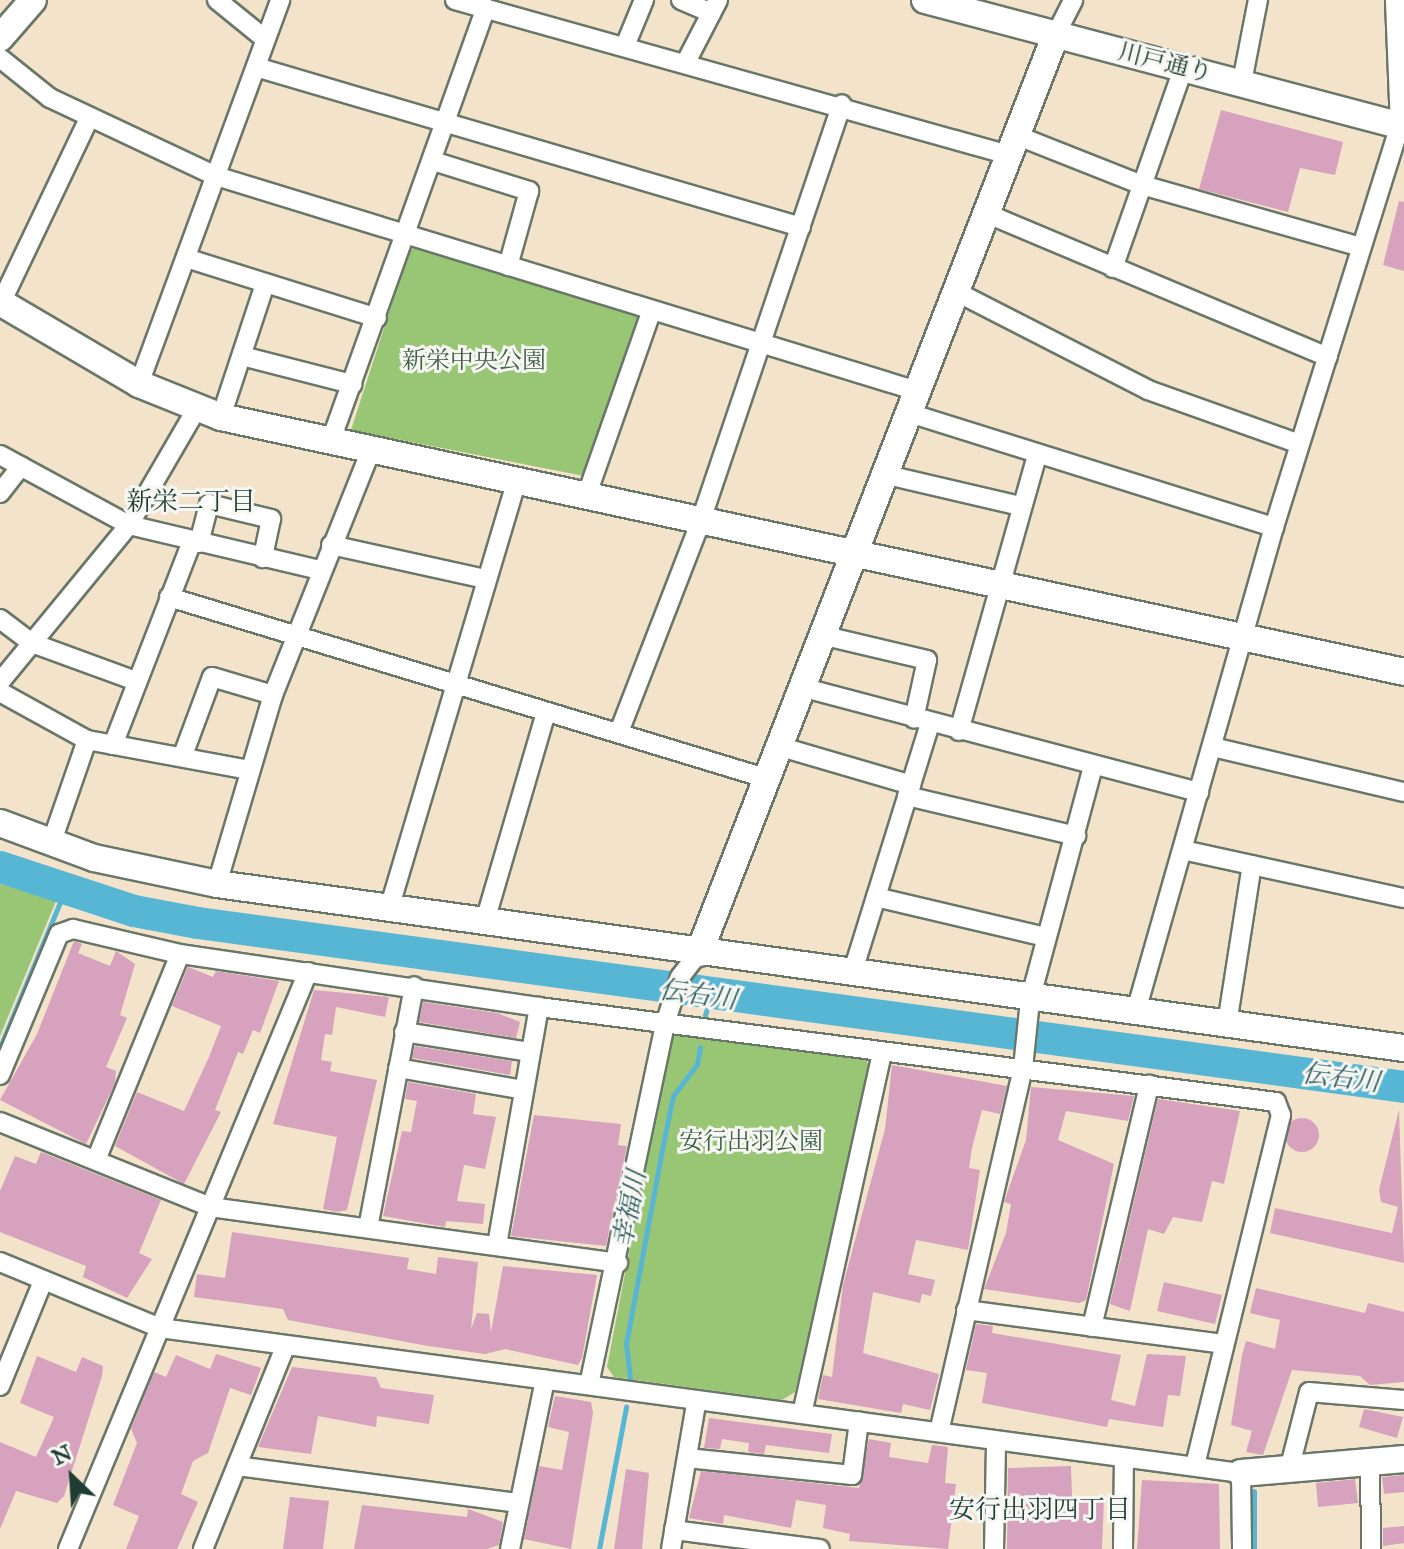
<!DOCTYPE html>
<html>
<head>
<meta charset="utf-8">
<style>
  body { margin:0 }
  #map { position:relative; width:1404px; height:1549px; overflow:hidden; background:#f2e3ca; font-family:"IM FELL Great Primer","Noto Serif JP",serif }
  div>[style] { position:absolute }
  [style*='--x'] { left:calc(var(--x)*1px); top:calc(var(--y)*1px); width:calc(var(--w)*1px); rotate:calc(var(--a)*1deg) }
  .green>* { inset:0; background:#99c674 }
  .stream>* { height:5px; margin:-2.5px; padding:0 2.5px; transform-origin:2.5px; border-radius:2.5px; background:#56b6d4 }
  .river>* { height:32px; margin:-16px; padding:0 16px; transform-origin:16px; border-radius:16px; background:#56b6d4 }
  .building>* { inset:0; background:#d6a2bd }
  .round { border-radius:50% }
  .roads { filter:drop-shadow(2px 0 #697768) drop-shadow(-2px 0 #697768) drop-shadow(0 2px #697768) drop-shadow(0 -2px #697768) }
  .street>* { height:18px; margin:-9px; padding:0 9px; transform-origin:9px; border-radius:9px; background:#fff }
  .secondary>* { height:26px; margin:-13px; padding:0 13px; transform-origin:13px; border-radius:13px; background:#fff }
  span { translate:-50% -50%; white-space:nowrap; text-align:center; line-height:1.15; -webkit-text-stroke:6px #f6f6f2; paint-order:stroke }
  .street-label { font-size:24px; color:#1f3d34 }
  .park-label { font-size:24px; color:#3e5f44 }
  .neighbourhood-label { font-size:26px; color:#1f3d34 }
  .water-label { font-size:26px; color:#2d5b5c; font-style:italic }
  .north { position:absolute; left:32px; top:1437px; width:80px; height:80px; -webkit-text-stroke:6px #f6f6f2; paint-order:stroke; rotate:335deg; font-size:22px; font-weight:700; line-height:32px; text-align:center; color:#1f3d34 }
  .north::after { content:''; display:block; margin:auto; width:28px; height:36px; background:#1f3d34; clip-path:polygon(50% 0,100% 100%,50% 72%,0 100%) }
</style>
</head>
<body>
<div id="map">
  <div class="green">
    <i style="clip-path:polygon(418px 246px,635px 314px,640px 322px,584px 476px,351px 430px,409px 251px)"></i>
    <i style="clip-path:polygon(0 884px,56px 901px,0 1036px)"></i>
    <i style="clip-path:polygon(683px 1030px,864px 1056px,870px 1068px,795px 1392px,782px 1400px,614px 1377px,607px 1367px,670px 1039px)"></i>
  </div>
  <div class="stream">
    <i style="--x:705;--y:1015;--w:21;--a:-73"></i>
    <i style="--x:0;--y:1047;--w:170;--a:-67.5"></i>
    <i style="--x:631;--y:1386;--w:42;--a:-96.8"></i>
    <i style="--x:626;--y:1344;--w:203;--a:-79.5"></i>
    <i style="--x:663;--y:1144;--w:49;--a:-78.2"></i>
    <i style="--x:673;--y:1096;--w:40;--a:-53"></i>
    <i style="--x:697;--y:1064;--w:17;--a:-80"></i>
    <i style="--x:1254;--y:1491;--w:58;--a:90"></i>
    <i style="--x:599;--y:1549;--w:145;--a:-79.2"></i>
  </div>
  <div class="river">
    <i style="--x:0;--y:867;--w:141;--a:18.2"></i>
    <i style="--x:134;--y:911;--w:65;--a:10.6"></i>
    <i style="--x:198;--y:923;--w:1217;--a:7.74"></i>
  </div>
  <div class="building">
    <i style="clip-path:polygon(1221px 110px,1343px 142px,1335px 175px,1300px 168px,1288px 212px,1199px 189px)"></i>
    <i style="clip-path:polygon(1399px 201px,1404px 202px,1404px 271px,1383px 265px)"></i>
    <i style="clip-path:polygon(74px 941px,82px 944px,78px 953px,110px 966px,116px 951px,135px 964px,120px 1015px,127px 1018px,106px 1067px,116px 1071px,115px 1083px,86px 1144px,0 1100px,37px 1034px)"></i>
    <i style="clip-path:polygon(188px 967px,213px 977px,216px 971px,279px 981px,260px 1033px,253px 1030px,243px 1054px,238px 1052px,215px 1110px,221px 1112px,184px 1184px,115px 1146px,137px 1092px,184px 1111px,209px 1057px,221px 1026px,172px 1006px)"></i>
    <i style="clip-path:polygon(314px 990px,389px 997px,385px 1017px,336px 1007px,332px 1035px,325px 1034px,321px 1060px,332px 1062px,330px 1071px,377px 1080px,347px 1210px,337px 1212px,323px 1209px,337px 1137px,273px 1124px)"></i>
    <i style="clip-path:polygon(423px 1002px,497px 1013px,520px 1022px,516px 1038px,419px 1022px)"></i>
    <i style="clip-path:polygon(415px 1046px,512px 1061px,510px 1075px,412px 1058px)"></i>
    <i style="clip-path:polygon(892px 1065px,1007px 1086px,1000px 1114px,982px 1110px,972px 1148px,969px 1168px,980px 1170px,968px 1250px,916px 1240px,908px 1274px,935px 1280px,931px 1296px,922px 1294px,920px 1303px,873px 1292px,863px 1353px,939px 1374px,930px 1410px,903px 1404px,901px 1413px,818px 1399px,823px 1375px,832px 1377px,843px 1285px,885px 1129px)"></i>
    <i style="clip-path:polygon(408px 1082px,476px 1094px,473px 1114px,496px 1117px,485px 1169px,464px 1165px,457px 1201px,485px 1204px,483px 1224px,446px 1221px,445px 1227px,383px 1216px,402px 1131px,411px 1132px,417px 1101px,405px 1099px)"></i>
    <i style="clip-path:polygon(1031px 1087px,1134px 1096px,1128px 1121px,1066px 1111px,1058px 1140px,1114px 1164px,1086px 1300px,1079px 1303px,984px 1289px,1006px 1233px,1011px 1204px,1004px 1202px,1026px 1140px)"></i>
    <i style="clip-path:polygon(1158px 1099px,1240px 1111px,1224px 1184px,1212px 1181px,1202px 1222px,1173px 1217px,1164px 1234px,1148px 1229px,1130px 1311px,1110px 1304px)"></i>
    <i style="clip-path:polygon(1399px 1110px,1404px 1263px,1270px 1233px,1275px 1208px,1392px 1233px,1398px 1207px,1381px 1202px,1379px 1190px)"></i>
    <i style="clip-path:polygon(534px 1115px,621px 1124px,618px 1145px,627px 1146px,606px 1246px,511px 1236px)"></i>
    <i class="round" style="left:1285px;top:1118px;width:34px;height:34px"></i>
    <i style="clip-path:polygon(41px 1152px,161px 1200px,139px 1253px,152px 1259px,127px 1298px,83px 1277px,86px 1266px,0 1232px,0 1191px,15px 1156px,36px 1164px)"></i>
    <i style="clip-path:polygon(232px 1232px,409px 1258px,407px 1269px,436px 1274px,438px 1257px,478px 1262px,471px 1329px,477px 1313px,489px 1314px,491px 1332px,503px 1266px,597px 1275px,582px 1358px,578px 1365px,505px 1349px,485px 1354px,428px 1346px,288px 1320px,283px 1309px,194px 1297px,197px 1274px,225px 1278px)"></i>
    <i style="clip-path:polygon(1164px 1282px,1222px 1295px,1215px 1324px,1157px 1311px)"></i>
    <i style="clip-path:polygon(1256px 1288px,1365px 1313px,1368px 1303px,1404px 1312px,1404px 1382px,1370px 1385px,1360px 1376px,1292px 1370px,1263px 1455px,1246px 1452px,1252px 1431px,1231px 1425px,1242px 1355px,1246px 1341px,1275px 1349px,1280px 1320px,1250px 1313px)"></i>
    <i style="clip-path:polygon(976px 1324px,993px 1326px,992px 1333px,1121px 1355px,1111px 1400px,1135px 1406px,1147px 1354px,1186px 1356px,1180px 1396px,1168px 1395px,1163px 1427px,1109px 1419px,1107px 1427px,982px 1403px,987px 1373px,966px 1370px)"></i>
    <i style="clip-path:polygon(216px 1354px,261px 1368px,251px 1395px,230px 1388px,208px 1453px,193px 1461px,181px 1494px,198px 1502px,177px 1549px,126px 1549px,139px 1516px,113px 1505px,137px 1443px,131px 1429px,154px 1372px,166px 1377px,176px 1355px,210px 1369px)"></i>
    <i style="clip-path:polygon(37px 1356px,76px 1372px,82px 1357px,103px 1366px,102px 1376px,64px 1496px,57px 1503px,16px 1491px,0 1529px,0 1442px,36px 1457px,54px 1417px,20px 1403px)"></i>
    <i style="clip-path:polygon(292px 1367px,376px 1377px,381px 1388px,434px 1395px,429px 1424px,377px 1416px,376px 1427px,318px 1416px,311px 1454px,258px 1447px)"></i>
    <i style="clip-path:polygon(555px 1396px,591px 1402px,593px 1413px,571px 1549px,524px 1539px,539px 1466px,562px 1470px,569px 1432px,548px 1427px)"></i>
    <i style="clip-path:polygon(1364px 1409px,1403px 1417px,1397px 1438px,1359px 1427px)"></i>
    <i style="clip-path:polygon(709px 1418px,832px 1434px,829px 1453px,766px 1445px,764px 1454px,748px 1452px,749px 1443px,722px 1439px,720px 1449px,704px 1448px)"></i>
    <i style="clip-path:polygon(869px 1439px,891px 1443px,889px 1457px,928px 1463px,932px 1445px,948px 1447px,945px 1483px,956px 1484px,948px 1549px,849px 1541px,850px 1534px,823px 1528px,826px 1505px,796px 1500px,791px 1528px,724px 1515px,723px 1524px,689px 1518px,701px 1471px,859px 1488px)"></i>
    <i style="clip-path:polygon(1071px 1466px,1072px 1497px,1104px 1499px,1102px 1549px,1007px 1549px,1008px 1468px)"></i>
    <i style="clip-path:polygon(626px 1469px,649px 1473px,642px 1549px,614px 1549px)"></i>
    <i style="clip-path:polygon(1404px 1475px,1404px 1492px,1384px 1494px,1382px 1477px)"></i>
    <i style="clip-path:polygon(1355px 1479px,1358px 1503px,1318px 1507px,1316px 1483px)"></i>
    <i style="clip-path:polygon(1142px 1480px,1219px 1484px,1220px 1549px,1137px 1549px)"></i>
    <i style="clip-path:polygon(290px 1497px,329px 1501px,323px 1549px,283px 1549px)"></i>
    <i style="clip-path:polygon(362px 1505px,467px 1517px,468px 1509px,503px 1522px,499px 1545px,487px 1549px,354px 1549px)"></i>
    <i style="clip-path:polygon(1404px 1526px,1404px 1543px,1383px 1546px,1383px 1528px)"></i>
  </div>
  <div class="roads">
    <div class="street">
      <i style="--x:217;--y:0;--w:62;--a:39.1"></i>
      <i style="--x:455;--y:0;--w:571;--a:15.64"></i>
      <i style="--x:681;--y:0;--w:33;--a:23"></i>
      <i style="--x:1056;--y:34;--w:38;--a:-63"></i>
      <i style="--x:625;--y:46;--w:50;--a:-67.6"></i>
      <i style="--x:0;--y:58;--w:64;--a:38.7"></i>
      <i style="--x:50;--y:98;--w:183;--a:25.2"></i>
      <i style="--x:216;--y:176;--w:730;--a:17.05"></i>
      <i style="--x:686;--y:62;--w:70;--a:-62.7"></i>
      <i style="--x:256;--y:67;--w:568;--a:16.36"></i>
      <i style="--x:1242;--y:82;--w:84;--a:-79"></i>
      <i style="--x:1013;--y:134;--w:139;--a:21.6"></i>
      <i style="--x:1142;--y:185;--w:228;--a:15.8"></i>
      <i style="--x:433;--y:161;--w:101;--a:17.4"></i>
      <i style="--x:529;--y:191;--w:78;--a:105.6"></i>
      <i style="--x:983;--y:212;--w:374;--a:22.8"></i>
      <i style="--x:186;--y:258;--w:200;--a:17.4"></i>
      <i style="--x:1113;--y:268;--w:211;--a:-70.6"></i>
      <i style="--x:953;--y:290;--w:219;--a:27.1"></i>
      <i style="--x:1148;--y:390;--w:161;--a:19.6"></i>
      <i style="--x:0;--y:305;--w:207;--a:-64.5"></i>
      <i style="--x:242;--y:356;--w:114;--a:14.3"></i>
      <i style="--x:139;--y:384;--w:409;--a:-69.8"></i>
      <i style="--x:906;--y:412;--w:386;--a:17.4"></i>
      <i style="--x:221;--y:417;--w:140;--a:-71.7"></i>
      <i style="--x:330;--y:443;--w:462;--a:-70.3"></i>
      <i style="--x:0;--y:455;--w:147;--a:28.5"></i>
      <i style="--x:129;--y:525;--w:196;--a:13.3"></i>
      <i style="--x:883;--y:474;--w:142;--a:13.1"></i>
      <i style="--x:0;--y:493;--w:34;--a:-52"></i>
      <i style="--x:586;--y:497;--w:198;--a:-70.6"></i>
      <i style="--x:199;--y:543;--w:40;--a:-75.6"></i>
      <i style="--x:209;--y:504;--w:64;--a:13.6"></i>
      <i style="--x:271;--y:519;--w:40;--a:102"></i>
      <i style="--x:331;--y:545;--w:158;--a:12.4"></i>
      <i style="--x:169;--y:597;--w:623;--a:16.89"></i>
      <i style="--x:0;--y:619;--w:40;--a:37"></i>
      <i style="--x:32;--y:643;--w:111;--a:20.1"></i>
      <i style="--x:821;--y:635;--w:109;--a:13.3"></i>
      <i style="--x:927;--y:660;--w:60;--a:102.4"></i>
      <i style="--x:0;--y:682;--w:203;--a:-50.6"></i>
      <i style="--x:129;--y:525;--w:133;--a:-59.8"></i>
      <i style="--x:801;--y:687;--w:412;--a:14.8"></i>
      <i style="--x:0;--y:692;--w:99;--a:28.9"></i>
      <i style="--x:87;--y:740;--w:165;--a:10.5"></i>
      <i style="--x:959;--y:731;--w:287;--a:-74.2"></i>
      <i style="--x:619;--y:732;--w:224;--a:-68.8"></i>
      <i style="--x:700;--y:523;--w:442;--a:-71.3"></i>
      <i style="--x:113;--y:745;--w:219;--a:-68.8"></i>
      <i style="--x:778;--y:746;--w:139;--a:16.3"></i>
      <i style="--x:1213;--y:747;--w:196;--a:13.3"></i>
      <i style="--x:183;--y:755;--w:83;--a:-69.6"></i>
      <i style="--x:212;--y:677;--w:64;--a:16.4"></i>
      <i style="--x:907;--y:796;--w:174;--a:13.3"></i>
      <i style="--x:51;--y:844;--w:110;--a:-70.9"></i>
      <i style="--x:1183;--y:850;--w:226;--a:12.3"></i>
      <i style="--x:217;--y:884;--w:197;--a:-73.5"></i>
      <i style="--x:273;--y:695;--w:262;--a:-68.2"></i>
      <i style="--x:876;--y:897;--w:174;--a:13.3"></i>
      <i style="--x:389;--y:909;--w:445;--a:-73.4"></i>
      <i style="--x:485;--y:921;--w:217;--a:-73.7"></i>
      <i style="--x:852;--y:974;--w:262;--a:-72.7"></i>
      <i style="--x:1136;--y:1011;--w:503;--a:-74.09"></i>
      <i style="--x:1274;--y:527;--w:420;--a:-72.6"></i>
      <i style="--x:1400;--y:126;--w:126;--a:-92.3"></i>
      <i style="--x:1227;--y:1024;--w:161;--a:-81.1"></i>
      <i style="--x:404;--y:1032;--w:128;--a:9"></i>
      <i style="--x:398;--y:1068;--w:128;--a:9.9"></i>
      <i style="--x:0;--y:1075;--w:153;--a:-67.3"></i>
      <i style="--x:59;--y:934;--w:15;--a:-20"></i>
      <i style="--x:73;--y:929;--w:110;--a:13.2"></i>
      <i style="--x:180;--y:954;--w:363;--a:8.4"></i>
      <i style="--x:539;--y:1007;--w:743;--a:7.34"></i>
      <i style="--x:1276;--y:1102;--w:14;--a:69"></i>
      <i style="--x:1281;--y:1115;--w:361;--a:103.8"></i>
      <i style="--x:0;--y:1122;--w:227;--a:22"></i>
      <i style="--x:210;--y:1207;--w:412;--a:7.8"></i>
      <i style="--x:96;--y:1160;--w:222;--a:-67.8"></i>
      <i style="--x:368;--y:1228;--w:246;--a:-79.2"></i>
      <i style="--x:497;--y:1245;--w:242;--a:-80"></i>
      <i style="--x:0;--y:1262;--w:173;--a:22.4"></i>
      <i style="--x:160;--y:1328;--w:1091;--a:7.64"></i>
      <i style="--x:1241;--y:1473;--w:76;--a:89.2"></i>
      <i style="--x:966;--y:1310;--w:259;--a:7.5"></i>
      <i style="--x:1092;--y:1327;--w:249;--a:-76.7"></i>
      <i style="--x:589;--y:1385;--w:372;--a:-78.1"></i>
      <i style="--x:666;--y:1021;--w:46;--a:-72.3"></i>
      <i style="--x:680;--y:977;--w:31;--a:-52"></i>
      <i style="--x:0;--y:1386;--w:113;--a:-67.7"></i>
      <i style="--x:802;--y:1414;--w:371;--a:-77.5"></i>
      <i style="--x:939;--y:1432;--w:374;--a:-77"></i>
      <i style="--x:1023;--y:1068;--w:68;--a:-84.1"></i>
      <i style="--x:1030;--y:1000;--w:241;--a:-74.9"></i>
      <i style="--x:687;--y:1458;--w:166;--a:5.9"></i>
      <i style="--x:852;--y:1475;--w:54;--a:-82.6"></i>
      <i style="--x:1370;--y:1463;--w:86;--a:89.3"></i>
      <i style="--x:237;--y:1466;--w:283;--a:7.5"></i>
      <i style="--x:1290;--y:1466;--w:76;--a:-75.6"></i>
      <i style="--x:1309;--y:1392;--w:95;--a:4.8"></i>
      <i style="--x:674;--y:1530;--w:147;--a:7.4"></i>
      <i style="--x:68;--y:1549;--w:625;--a:-67.42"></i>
      <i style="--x:203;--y:1549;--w:218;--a:-67.9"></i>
      <i style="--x:510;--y:1549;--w:173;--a:-78.3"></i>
      <i style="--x:671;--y:1549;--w:146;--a:-80.2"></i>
      <i style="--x:994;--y:1549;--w:108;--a:-88.9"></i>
      <i style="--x:1123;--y:1549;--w:90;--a:-89.4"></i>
    </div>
    <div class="secondary">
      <i style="--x:925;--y:0;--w:496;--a:14.8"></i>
      <i style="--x:0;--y:38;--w:50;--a:-49"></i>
      <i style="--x:0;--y:302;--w:161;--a:30.5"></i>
      <i style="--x:139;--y:384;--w:88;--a:21.9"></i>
      <i style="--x:221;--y:417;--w:1210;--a:12.16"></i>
      <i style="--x:0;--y:823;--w:100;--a:20.4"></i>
      <i style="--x:94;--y:858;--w:126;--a:11.9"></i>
      <i style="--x:217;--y:884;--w:1198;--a:7.87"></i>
      <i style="--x:699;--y:953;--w:986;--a:-68.77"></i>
      <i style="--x:1241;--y:1473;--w:164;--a:-4.9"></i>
    </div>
  </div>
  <div class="street-label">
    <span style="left:1165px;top:63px;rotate:14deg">川戸通り</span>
  </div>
  <div class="park-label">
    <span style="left:474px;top:361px">新栄中央公園</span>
    <span style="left:751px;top:1142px">安行出羽公園</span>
  </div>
  <div class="neighbourhood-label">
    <span style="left:191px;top:502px">新栄二丁目</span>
    <span style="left:1040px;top:1510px">安行出羽四丁目</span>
  </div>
  <div class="water-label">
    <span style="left:698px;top:995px;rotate:8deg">伝右川</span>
    <span style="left:1341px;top:1078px;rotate:7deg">伝右川</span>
    <span style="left:630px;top:1209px;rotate:-79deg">幸福川</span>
  </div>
  <div class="north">N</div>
</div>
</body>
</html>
